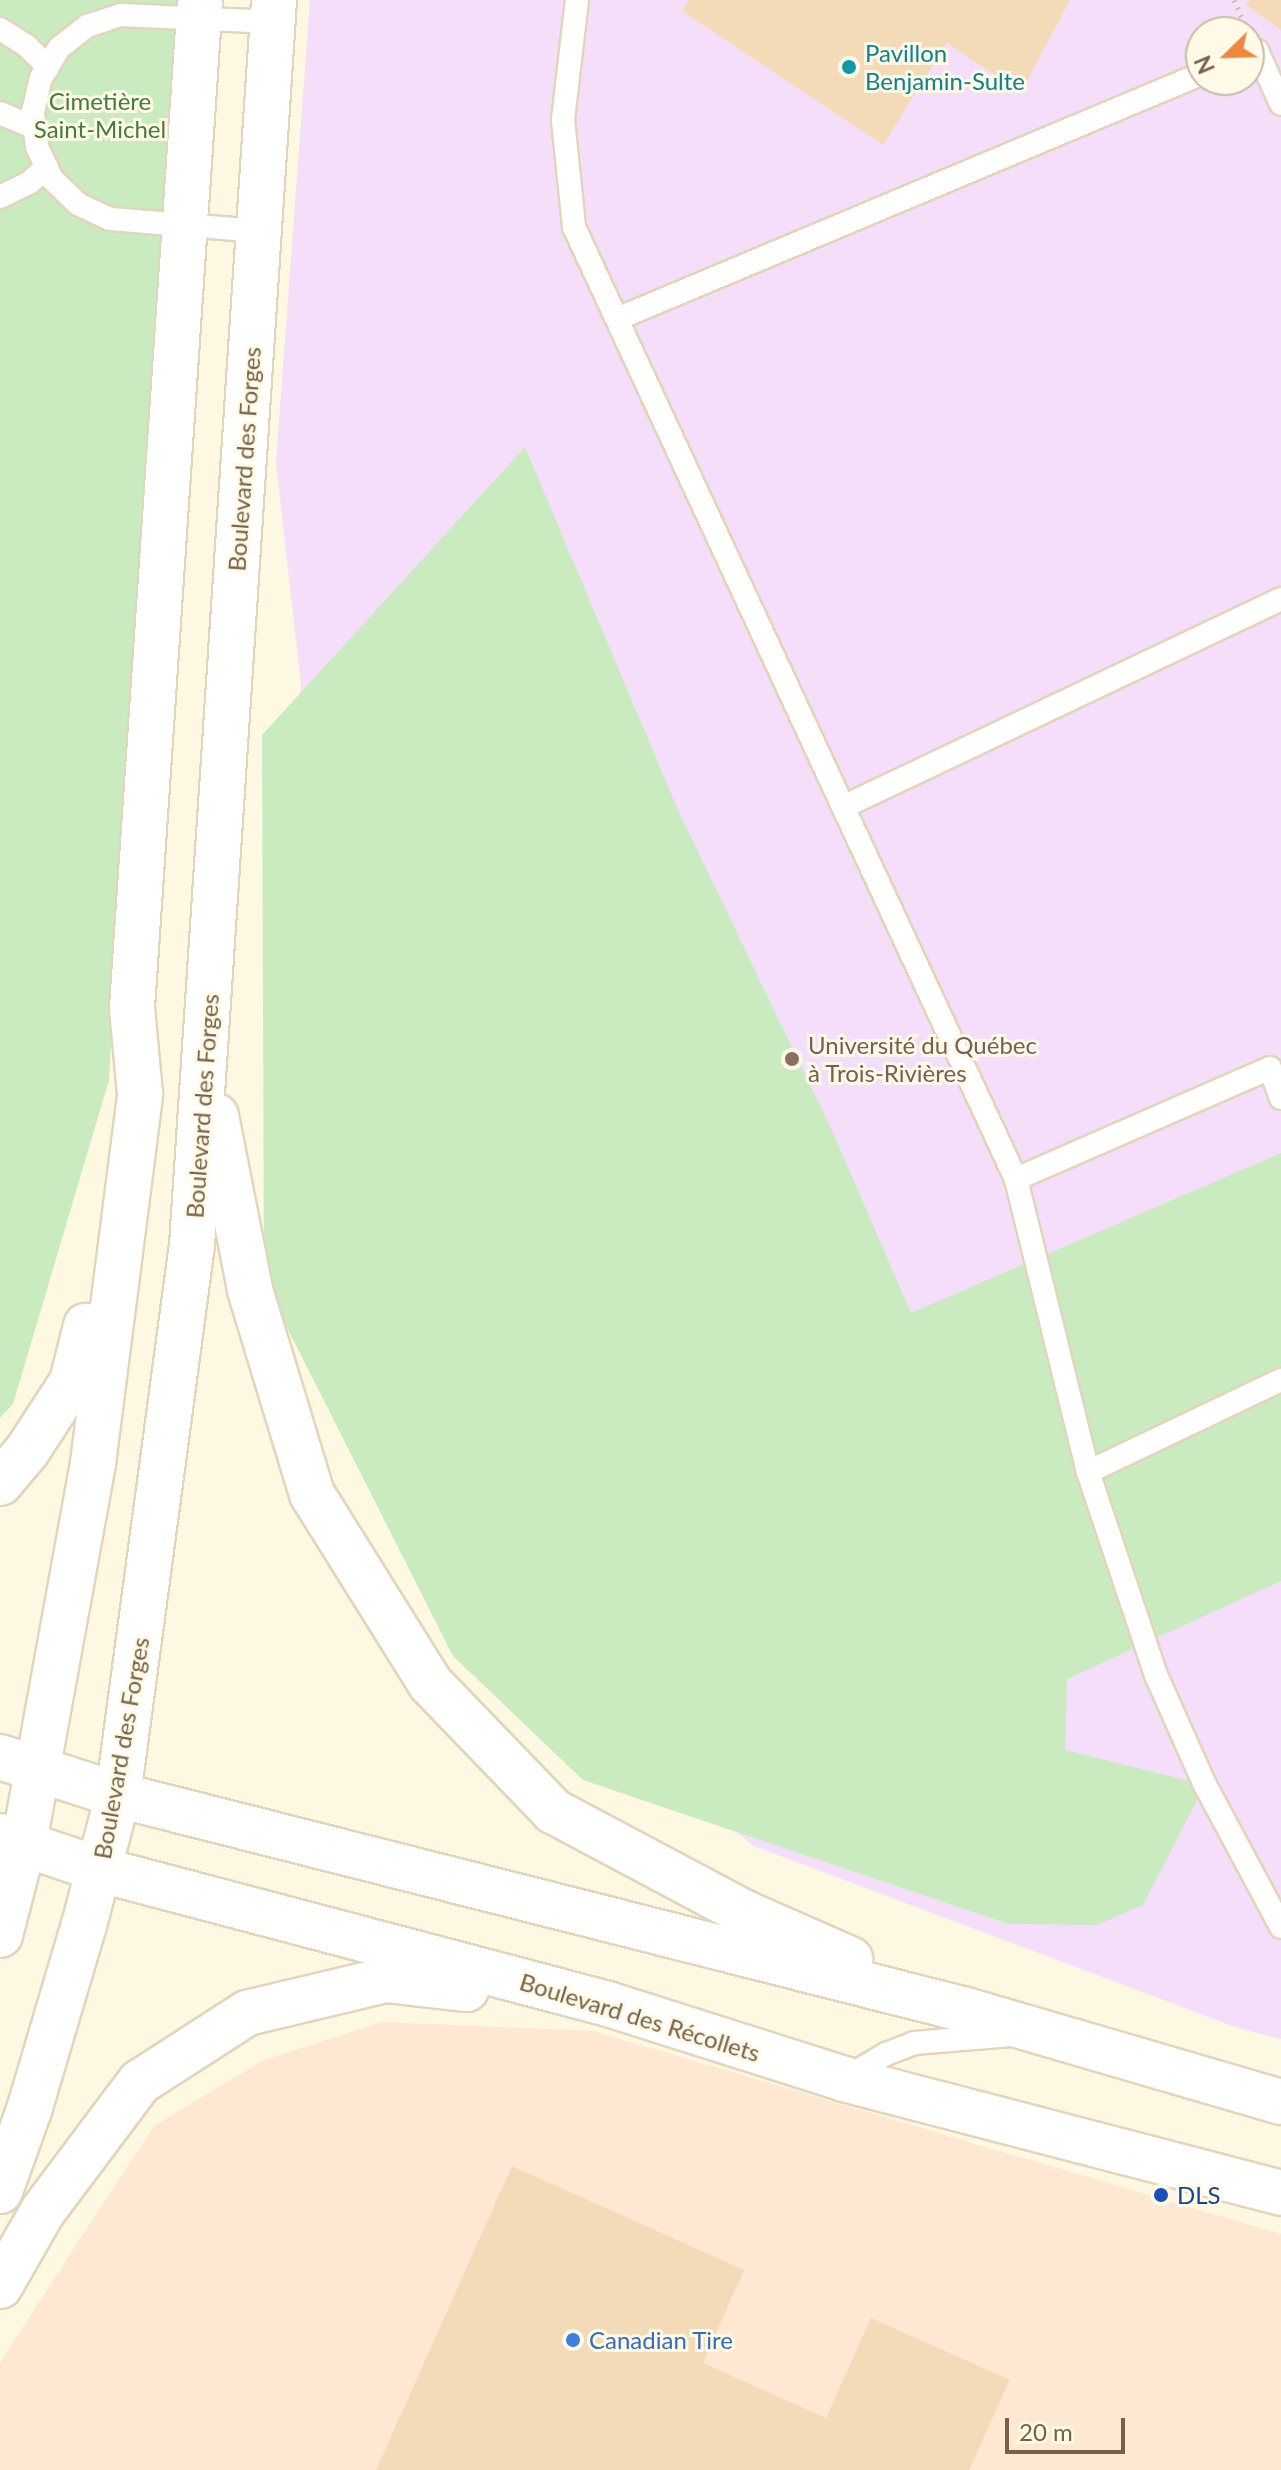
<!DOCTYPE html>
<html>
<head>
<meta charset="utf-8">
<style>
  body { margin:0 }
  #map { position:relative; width:1281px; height:2470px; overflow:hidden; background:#fdf8e1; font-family:Lato,sans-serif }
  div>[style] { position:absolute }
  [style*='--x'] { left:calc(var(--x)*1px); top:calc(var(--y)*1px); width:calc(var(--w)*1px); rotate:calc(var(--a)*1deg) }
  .commercial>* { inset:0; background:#fee8d4 }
  .education>* { inset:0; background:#f4def9 }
  .green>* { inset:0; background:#c9ebbf }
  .building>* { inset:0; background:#f4dbb7 }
  .path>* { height:5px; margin-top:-2.5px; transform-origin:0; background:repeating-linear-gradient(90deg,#d9be9a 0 2px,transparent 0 8px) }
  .roads { filter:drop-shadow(2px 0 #e2d5bc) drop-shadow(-2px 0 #e2d5bc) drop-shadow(0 2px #e2d5bc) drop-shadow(0 -2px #e2d5bc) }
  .lane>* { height:22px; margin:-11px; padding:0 11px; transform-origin:11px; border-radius:11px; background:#fff }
  .secondary>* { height:44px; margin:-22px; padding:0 22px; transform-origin:22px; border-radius:22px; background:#fff }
  .dots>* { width:22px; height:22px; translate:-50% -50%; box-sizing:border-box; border:4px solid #fffae8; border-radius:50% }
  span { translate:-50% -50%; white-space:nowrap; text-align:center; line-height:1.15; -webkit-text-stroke:6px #fffae8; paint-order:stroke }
  .culture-label { font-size:24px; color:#0d838f }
  .left { translate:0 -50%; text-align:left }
  .park-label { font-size:24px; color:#447c3e }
  .street-label { font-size:24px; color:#766047 }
  .education-label { font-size:24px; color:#785e54 }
  .transit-label { font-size:24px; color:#164399 }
  .shop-label { font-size:24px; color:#366cbe }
  .north { position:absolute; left:1185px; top:16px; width:80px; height:80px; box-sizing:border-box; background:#fffae8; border:2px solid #c8bca8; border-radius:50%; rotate:247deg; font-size:22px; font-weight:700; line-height:32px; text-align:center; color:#766047 }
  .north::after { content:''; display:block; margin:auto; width:28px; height:36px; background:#ee873f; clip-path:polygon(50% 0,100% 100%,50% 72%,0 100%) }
  .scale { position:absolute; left:1005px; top:2418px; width:120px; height:36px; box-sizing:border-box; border:4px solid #766047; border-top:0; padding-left:10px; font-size:24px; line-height:28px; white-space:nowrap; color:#766047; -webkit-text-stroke:6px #fffae8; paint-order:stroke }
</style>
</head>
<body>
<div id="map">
  <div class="commercial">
    <i style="clip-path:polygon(382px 2022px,593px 2031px,1281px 2234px,1281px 2470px,0 2470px,0 2362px,154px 2126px,264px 2060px)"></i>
  </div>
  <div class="education">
    <i style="clip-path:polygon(evenodd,310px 0,1281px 0,1281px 2039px,1235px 2027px,754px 1846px,577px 1705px,287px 915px,301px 684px,276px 462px,310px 0,1201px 32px,1249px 32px,1249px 80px,1201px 80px,1201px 32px)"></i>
  </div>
  <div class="green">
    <i style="clip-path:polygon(0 0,209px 0,123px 822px,109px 1080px,13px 1404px,0 1418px)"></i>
    <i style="clip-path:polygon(525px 447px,678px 810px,834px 1135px,911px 1313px,1281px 1153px,1281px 1581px,1067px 1679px,1065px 1750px,1205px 1785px,1143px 1905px,1097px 1925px,1009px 1924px,583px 1780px,453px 1656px,264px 1282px,262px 735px)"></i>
  </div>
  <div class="building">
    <i style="clip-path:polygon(689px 0,1070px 0,1021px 92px,947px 43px,883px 145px,682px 11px)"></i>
    <i style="clip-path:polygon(1250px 0,1281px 0,1281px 30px,1246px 5px)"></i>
    <i style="clip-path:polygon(512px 2166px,744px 2270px,703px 2363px,826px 2418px,871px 2318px,1010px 2380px,969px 2470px,376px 2470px)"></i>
  </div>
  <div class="path">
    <i style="--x:1234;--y:0;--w:27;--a:66"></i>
  </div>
  <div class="roads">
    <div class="lane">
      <i style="--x:577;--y:0;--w:121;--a:96.7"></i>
      <i style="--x:563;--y:120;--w:108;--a:84.1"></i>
      <i style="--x:574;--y:227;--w:1050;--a:65.1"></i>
      <i style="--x:1016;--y:1179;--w:302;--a:76.2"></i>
      <i style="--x:1088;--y:1472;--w:214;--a:71.5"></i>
      <i style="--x:1156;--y:1675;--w:120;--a:66"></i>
      <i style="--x:1205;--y:1785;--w:161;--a:61.8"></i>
      <i style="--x:0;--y:29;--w:32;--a:32"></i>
      <i style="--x:27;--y:46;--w:30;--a:45"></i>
      <i style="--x:1249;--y:54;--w:9;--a:-21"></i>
      <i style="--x:1257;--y:51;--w:58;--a:65.6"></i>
      <i style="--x:0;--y:113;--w:38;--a:23"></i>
      <i style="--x:0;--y:197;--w:32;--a:-26"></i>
      <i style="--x:29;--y:183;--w:24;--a:-42"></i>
      <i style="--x:259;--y:231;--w:149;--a:-175.4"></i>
      <i style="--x:110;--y:219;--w:35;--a:-155"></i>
      <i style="--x:78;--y:204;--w:36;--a:-136"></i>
      <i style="--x:52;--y:179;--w:35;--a:-115"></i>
      <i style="--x:37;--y:147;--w:35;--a:-97"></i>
      <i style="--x:33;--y:112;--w:35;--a:-77"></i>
      <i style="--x:41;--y:78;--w:35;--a:-59"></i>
      <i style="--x:59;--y:48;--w:36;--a:-38"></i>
      <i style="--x:87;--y:26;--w:36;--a:-18"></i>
      <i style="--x:121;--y:15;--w:152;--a:2.6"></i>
      <i style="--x:617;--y:319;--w:633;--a:-22.76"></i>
      <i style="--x:843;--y:807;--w:485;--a:-25.4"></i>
      <i style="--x:1016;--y:1179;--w:277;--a:-23.6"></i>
      <i style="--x:1270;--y:1068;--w:32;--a:70"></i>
      <i style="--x:1088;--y:1472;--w:214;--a:-25.5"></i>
      <i style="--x:844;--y:2079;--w:49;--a:-30.8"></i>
      <i style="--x:886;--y:2054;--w:30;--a:-21"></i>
      <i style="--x:914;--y:2043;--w:98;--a:-4.7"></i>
    </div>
    <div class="secondary">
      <i style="--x:216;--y:1116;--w:177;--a:78.9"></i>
      <i style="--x:250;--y:1290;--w:213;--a:73.1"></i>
      <i style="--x:312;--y:1494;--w:223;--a:58"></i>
      <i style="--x:430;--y:1683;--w:178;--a:46.1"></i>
      <i style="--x:553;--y:1811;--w:217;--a:28"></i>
      <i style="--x:745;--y:1913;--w:115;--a:23.7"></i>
      <i style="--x:0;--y:1483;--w:42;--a:-49.8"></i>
      <i style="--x:27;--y:1451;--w:82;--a:-56.9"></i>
      <i style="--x:72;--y:1382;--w:58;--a:-76"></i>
      <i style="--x:0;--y:1757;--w:124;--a:17.9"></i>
      <i style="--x:118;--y:1795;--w:875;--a:14.23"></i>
      <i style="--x:966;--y:2010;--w:328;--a:16.3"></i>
      <i style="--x:0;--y:1836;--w:107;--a:18.6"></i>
      <i style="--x:101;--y:1870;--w:524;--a:14.8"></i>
      <i style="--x:608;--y:2004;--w:248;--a:17.6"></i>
      <i style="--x:844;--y:2079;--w:452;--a:14.6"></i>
      <i style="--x:0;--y:1935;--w:95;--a:-75.4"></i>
      <i style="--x:24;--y:1843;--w:386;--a:-79.7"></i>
      <i style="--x:93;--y:1463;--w:372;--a:-82.7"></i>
      <i style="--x:140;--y:1094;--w:87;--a:-95.3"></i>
      <i style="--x:132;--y:1007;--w:1009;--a:-86.14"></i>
      <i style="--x:0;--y:2191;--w:89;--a:-70.3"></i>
      <i style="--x:30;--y:2107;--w:190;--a:-73.5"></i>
      <i style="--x:84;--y:1925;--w:134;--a:-75.3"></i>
      <i style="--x:118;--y:1795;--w:555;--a:-82.34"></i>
      <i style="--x:192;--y:1245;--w:1248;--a:-86.23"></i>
      <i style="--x:0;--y:2286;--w:86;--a:-60.2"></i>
      <i style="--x:43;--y:2211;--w:161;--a:-53.1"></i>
      <i style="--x:140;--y:2082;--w:127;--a:-32.8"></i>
      <i style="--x:247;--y:2013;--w:143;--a:-13.4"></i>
      <i style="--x:386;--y:1980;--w:81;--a:6.4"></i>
    </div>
  </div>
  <div class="dots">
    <i style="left:849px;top:67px;background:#0f9aa8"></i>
    <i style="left:792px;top:1059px;background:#8d6e63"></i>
    <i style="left:1161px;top:2195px;background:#1a4fb4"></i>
    <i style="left:573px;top:2340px;background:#3f7fe0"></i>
  </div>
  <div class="culture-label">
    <span class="left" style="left:865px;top:67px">Pavillon<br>Benjamin-Sulte</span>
  </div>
  <div class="park-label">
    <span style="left:100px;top:115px">Cimetière<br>Saint-Michel</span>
  </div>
  <div class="street-label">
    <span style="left:244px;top:459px;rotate:-86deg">Boulevard des Forges</span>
    <span style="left:202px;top:1106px;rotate:-86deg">Boulevard des Forges</span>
    <span style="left:121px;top:1748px;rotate:-80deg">Boulevard des Forges</span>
    <span style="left:640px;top:2017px;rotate:17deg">Boulevard des Récollets</span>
  </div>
  <div class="education-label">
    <span class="left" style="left:808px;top:1059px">Université du Québec<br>à Trois-Rivières</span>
  </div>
  <div class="transit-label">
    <span class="left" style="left:1177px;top:2195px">DLS</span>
  </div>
  <div class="shop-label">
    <span class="left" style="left:589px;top:2340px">Canadian Tire</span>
  </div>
  <div class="north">N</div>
  <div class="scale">20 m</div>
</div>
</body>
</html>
